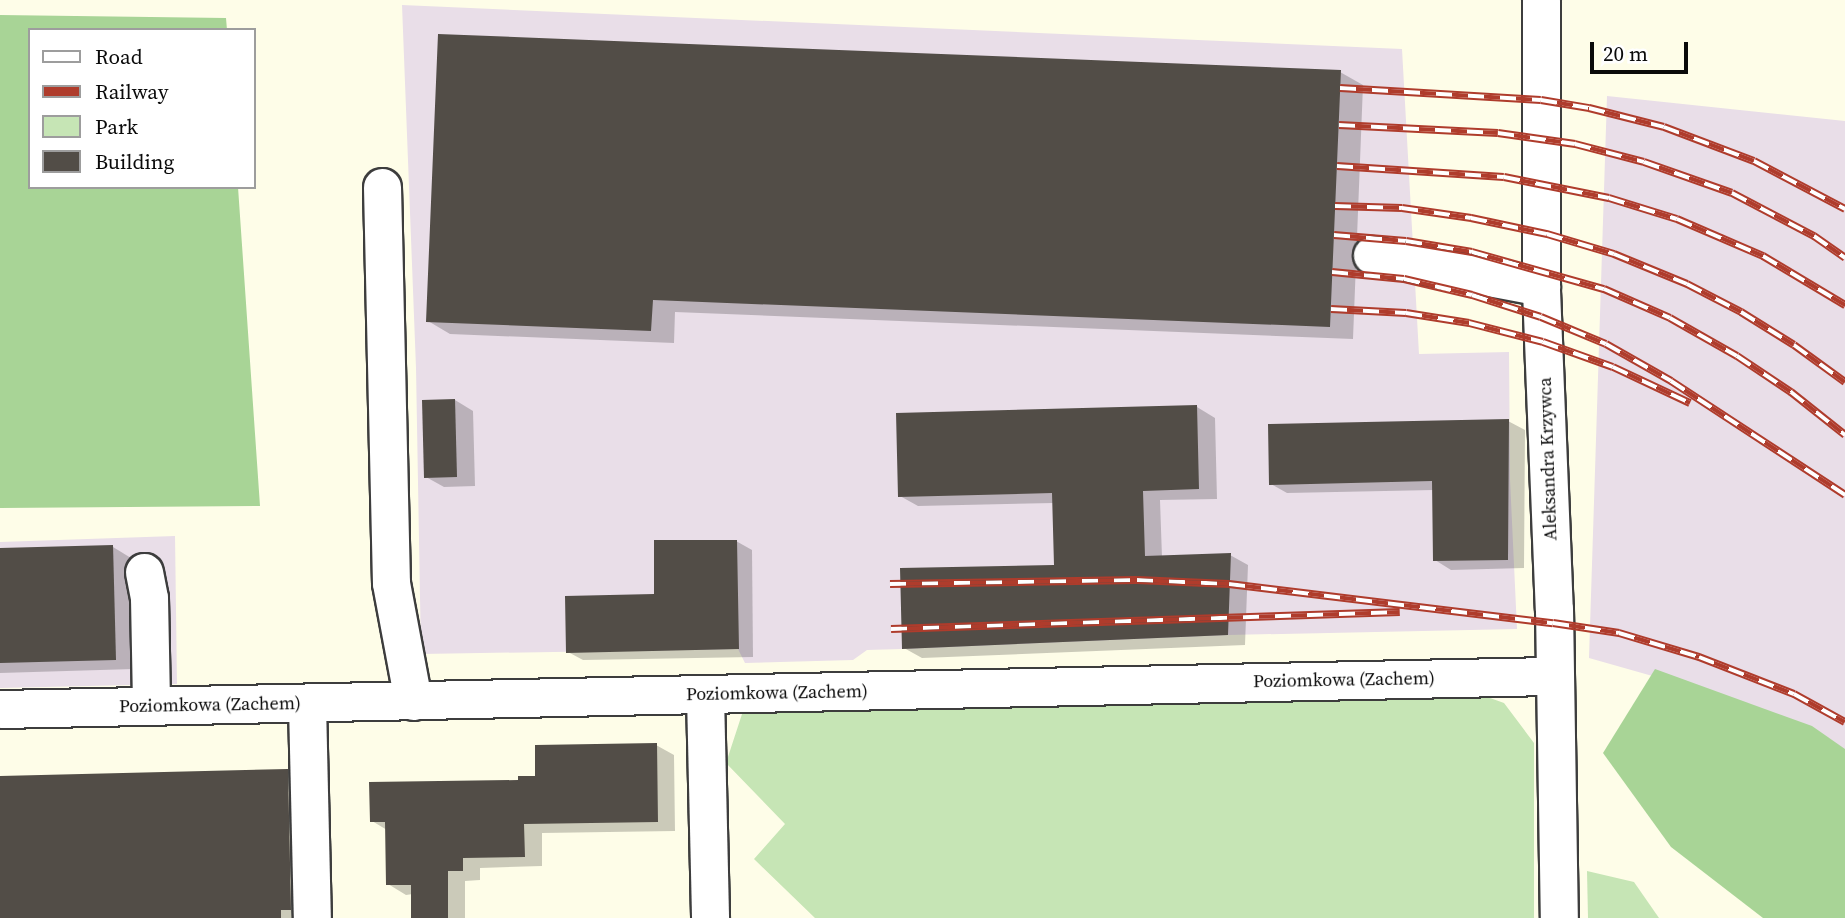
<!DOCTYPE html>
<html>
<head>
<meta charset="utf-8">
<style>
  body { margin:0 }
  #map { position:relative; width:1845px; height:918px; overflow:hidden; background:#fefde8; font-family:"Source Serif 4",serif }
  div>[style] { position:absolute }
  [style*='--x'] { left:calc(var(--x)*1px); top:calc(var(--y)*1px); width:calc(var(--w)*1px); rotate:calc(var(--a)*1deg) }
  .industrial>* { inset:0; background:#e9dee8 }
  .green>* { inset:0; background:#c6e5b5 }
  .forest>* { inset:0; background:#a8d496 }
  .shadow>* { inset:0; background:#0003 }
  .building>* { inset:0; background:#524d47 }
  .roads { filter:drop-shadow(2px 0 #3d3d3d) drop-shadow(-2px 0 #3d3d3d) drop-shadow(0 2px #3d3d3d) drop-shadow(0 -2px #3d3d3d) }
  .minor>* { height:37px; margin:-18.5px; padding:0 18.5px; transform-origin:18.5px; border-radius:18.5px; background:#fff }
  .rail>* { height:8px; margin-top:-4px; transform-origin:0; background:repeating-linear-gradient(90deg,#fff 0 16px,#af3c2c 0 32px); box-sizing:border-box; border-block:2px solid #af3c2c }
  span { translate:-50% -50%; white-space:nowrap; text-align:center; line-height:1.15; -webkit-text-stroke:7px #fff; paint-order:stroke }
  .street-label { font-size:18px; color:#0a0a0a }
  .legend { position:absolute; left:28px; top:28px; width:228px; height:161px; box-sizing:border-box; background:#fff; border:2px solid #9d9d9d; margin:0; padding:9px 12px; list-style:none; font-size:21px; color:#0a0a0a }
  .legend li { display:flex; align-items:center; gap:14px; height:35px }
  .legend b { width:35px; border:2px solid #9d9d9d }
  .scale { position:absolute; left:1590px; top:42px; width:98px; height:32px; box-sizing:border-box; border:4px solid #0a0a0a; border-top:0; padding-left:9px; font-size:21px; line-height:24px; white-space:nowrap; color:#0a0a0a; -webkit-text-stroke:5px #fff; paint-order:stroke }
</style>
</head>
<body>
<div id="map">
  <div class="industrial">
    <i style="clip-path:polygon(402px 5px,1402px 49px,1419px 354px,1509px 352px,1510px 479px,1517px 629px,1228px 635px,902px 649px,867px 650px,853px 660px,745px 663px,738px 649px,421px 654px,416px 368px)"></i>
    <i style="clip-path:polygon(1607px 96px,1845px 121px,1845px 762px,1723px 696px,1589px 658px)"></i>
    <i style="clip-path:polygon(175px 536px,177px 684px,0 688px,0 542px)"></i>
  </div>
  <div class="green">
    <i style="clip-path:polygon(1465px 689px,1504px 703px,1534px 743px,1534px 918px,815px 918px,754px 859px,785px 824px,726px 763px,743px 711px)"></i>
    <i style="clip-path:polygon(1587px 871px,1634px 882px,1659px 918px,1588px 918px)"></i>
  </div>
  <div class="forest">
    <i style="clip-path:polygon(0 15px,226px 18px,227px 30px,30px 30px,30px 187px,238px 187px,260px 506px,0 508px)"></i>
    <i style="clip-path:polygon(1655px 669px,1812px 726px,1845px 749px,1845px 918px,1763px 918px,1671px 847px,1603px 753px)"></i>
  </div>
  <div class="shadow">
    <i style="clip-path:polygon(1340px 72px,1363px 85px,1353px 339px,675px 312px,674px 343px,450px 334px,428px 321px)"></i>
    <i style="clip-path:polygon(455px 400px,473px 411px,475px 486px,444px 487px,426px 477px)"></i>
    <i style="clip-path:polygon(1197px 407px,1215px 418px,1217px 499px,1160px 500px,1162px 557px,1230px 555px,1248px 565px,1245px 645px,922px 658px,904px 648px,1056px 567px,1054px 503px,918px 506px,900px 496px)"></i>
    <i style="clip-path:polygon(1508px 421px,1525px 430px,1524px 568px,1451px 570px,1435px 560px,1434px 490px,1287px 493px,1271px 484px)"></i>
    <i style="clip-path:polygon(736px 541px,752px 550px,753px 657px,583px 660px,568px 652px)"></i>
    <i style="clip-path:polygon(113px 547px,131px 558px,134px 669px,0 673px,0 550px)"></i>
    <i style="clip-path:polygon(656px 745px,674px 755px,675px 831px,542px 833px,542px 866px,480px 868px,480px 880px,465px 881px,465px 918px,413px 918px,413px 894px,406px 895px,388px 884px,387px 830px,372px 821px)"></i>
    <i style="clip-path:polygon(287px 771px,305px 781px,308px 918px,0 918px,0 778px)"></i>
  </div>
  <div class="building">
    <i style="clip-path:polygon(438px 34px,1341px 70px,1330px 327px,653px 300px,651px 331px,426px 322px)"></i>
    <i style="clip-path:polygon(455px 399px,457px 477px,424px 478px,422px 400px)"></i>
    <i style="clip-path:polygon(1197px 405px,1199px 489px,1143px 491px,1145px 556px,1231px 553px,1228px 635px,902px 649px,900px 568px,1054px 565px,1052px 493px,898px 497px,896px 413px)"></i>
    <i style="clip-path:polygon(1509px 419px,1508px 560px,1433px 561px,1432px 481px,1269px 485px,1268px 424px)"></i>
    <i style="clip-path:polygon(654px 540px,737px 540px,739px 649px,566px 653px,565px 596px,654px 594px)"></i>
    <i style="clip-path:polygon(113px 545px,116px 660px,0 663px,0 548px)"></i>
    <i style="clip-path:polygon(657px 743px,658px 822px,524px 824px,525px 857px,463px 858px,463px 871px,448px 871px,448px 918px,411px 918px,411px 885px,386px 885px,385px 822px,370px 822px,369px 782px,518px 780px,518px 776px,535px 776px,535px 745px)"></i>
    <i style="clip-path:polygon(288px 769px,291px 910px,281px 910px,281px 918px,0 918px,0 776px)"></i>
  </div>
  <div class="roads">
    <div class="minor">
      <i style="--x:1541;--y:0;--w:290;--a:90"></i>
      <i style="--x:1541;--y:290;--w:319;--a:87.7"></i>
      <i style="--x:1554;--y:609;--w:309;--a:89.1"></i>
      <i style="--x:382;--y:187;--w:396;--a:88.7"></i>
      <i style="--x:391;--y:583;--w:120;--a:79.4"></i>
      <i style="--x:1372;--y:255;--w:172;--a:10.7"></i>
      <i style="--x:144;--y:572;--w:26;--a:79"></i>
      <i style="--x:149;--y:598;--w:107;--a:88.9"></i>
      <i style="--x:705;--y:695;--w:223;--a:88.7"></i>
      <i style="--x:307;--y:704;--w:214;--a:88.7"></i>
      <i style="--x:0;--y:709;--w:1554;--a:-1.22"></i>
    </div>
  </div>
  <div class="rail">
    <i style="--x:1340;--y:88;--w:201;--a:3.4"></i>
    <i style="--x:1541;--y:100;--w:49;--a:9.5"></i>
    <i style="--x:1589;--y:108;--w:77;--a:14.2"></i>
    <i style="--x:1664;--y:127;--w:96;--a:20.7"></i>
    <i style="--x:1754;--y:161;--w:103;--a:27.8"></i>
    <i style="--x:1339;--y:125;--w:159;--a:2.9"></i>
    <i style="--x:1498;--y:133;--w:78;--a:8.1"></i>
    <i style="--x:1575;--y:144;--w:71;--a:14.6"></i>
    <i style="--x:1644;--y:162;--w:93;--a:19.4"></i>
    <i style="--x:1732;--y:193;--w:93;--a:27.7"></i>
    <i style="--x:1814;--y:236;--w:38;--a:35"></i>
    <i style="--x:1337;--y:166;--w:167;--a:3.8"></i>
    <i style="--x:1504;--y:177;--w:107;--a:11.3"></i>
    <i style="--x:1609;--y:198;--w:71;--a:17.2"></i>
    <i style="--x:1677;--y:219;--w:94;--a:23.3"></i>
    <i style="--x:1763;--y:256;--w:96;--a:30.9"></i>
    <i style="--x:1335;--y:206;--w:67;--a:1.7"></i>
    <i style="--x:1402;--y:208;--w:70;--a:8.2"></i>
    <i style="--x:1471;--y:218;--w:78;--a:11.9"></i>
    <i style="--x:1547;--y:234;--w:70;--a:16.6"></i>
    <i style="--x:1614;--y:254;--w:79;--a:22.3"></i>
    <i style="--x:1687;--y:284;--w:61;--a:27.4"></i>
    <i style="--x:1741;--y:312;--w:62;--a:31.9"></i>
    <i style="--x:1794;--y:345;--w:63;--a:36"></i>
    <i style="--x:1334;--y:235;--w:72;--a:4.8"></i>
    <i style="--x:1406;--y:241;--w:67;--a:9.5"></i>
    <i style="--x:1472;--y:252;--w:137;--a:15.7"></i>
    <i style="--x:1604;--y:289;--w:72;--a:23.7"></i>
    <i style="--x:1670;--y:318;--w:77;--a:29.6"></i>
    <i style="--x:1737;--y:356;--w:65;--a:33.7"></i>
    <i style="--x:1791;--y:392;--w:69;--a:38.5"></i>
    <i style="--x:1332;--y:272;--w:72;--a:5.6"></i>
    <i style="--x:1404;--y:279;--w:70;--a:13.2"></i>
    <i style="--x:1472;--y:295;--w:72;--a:17.7"></i>
    <i style="--x:1541;--y:317;--w:70;--a:22.6"></i>
    <i style="--x:1606;--y:344;--w:75;--a:29.6"></i>
    <i style="--x:1671;--y:381;--w:208;--a:33.2"></i>
    <i style="--x:1331;--y:309;--w:75;--a:3.1"></i>
    <i style="--x:1406;--y:313;--w:64;--a:9"></i>
    <i style="--x:1469;--y:323;--w:76;--a:14.4"></i>
    <i style="--x:1543;--y:342;--w:74;--a:19.7"></i>
    <i style="--x:1613;--y:367;--w:85;--a:25.1"></i>
    <i style="--x:890;--y:584;--w:247;--a:-0.9"></i>
    <i style="--x:1137;--y:580;--w:92;--a:2.5"></i>
    <i style="--x:1229;--y:584;--w:326;--a:6.9"></i>
    <i style="--x:1553;--y:623;--w:67;--a:8.6"></i>
    <i style="--x:1619;--y:633;--w:84;--a:16.7"></i>
    <i style="--x:1699;--y:657;--w:102;--a:21.3"></i>
    <i style="--x:1794;--y:694;--w:58;--a:28.8"></i>
    <i style="--x:891;--y:629;--w:509;--a:-1.91"></i>
  </div>
  <div class="street-label">
    <span style="left:1548px;top:459px;rotate:-92deg">Aleksandra Krzywca</span>
    <span style="left:1344px;top:680px;rotate:-1deg">Poziomkowa (Zachem)</span>
    <span style="left:777px;top:693px;rotate:-1deg">Poziomkowa (Zachem)</span>
    <span style="left:210px;top:705px;rotate:-1deg">Poziomkowa (Zachem)</span>
  </div>
  <ul class="legend">
  <li><b style="height:9px;background:#fff"></b>Road</li>
  <li><b style="height:9px;background:#af3c2c"></b>Railway</li>
  <li><b style="height:19px;background:#c6e5b5"></b>Park</li>
  <li><b style="height:19px;background:#524d47"></b>Building</li>
  </ul>
  <div class="scale">20 m</div>
</div>
</body>
</html>
